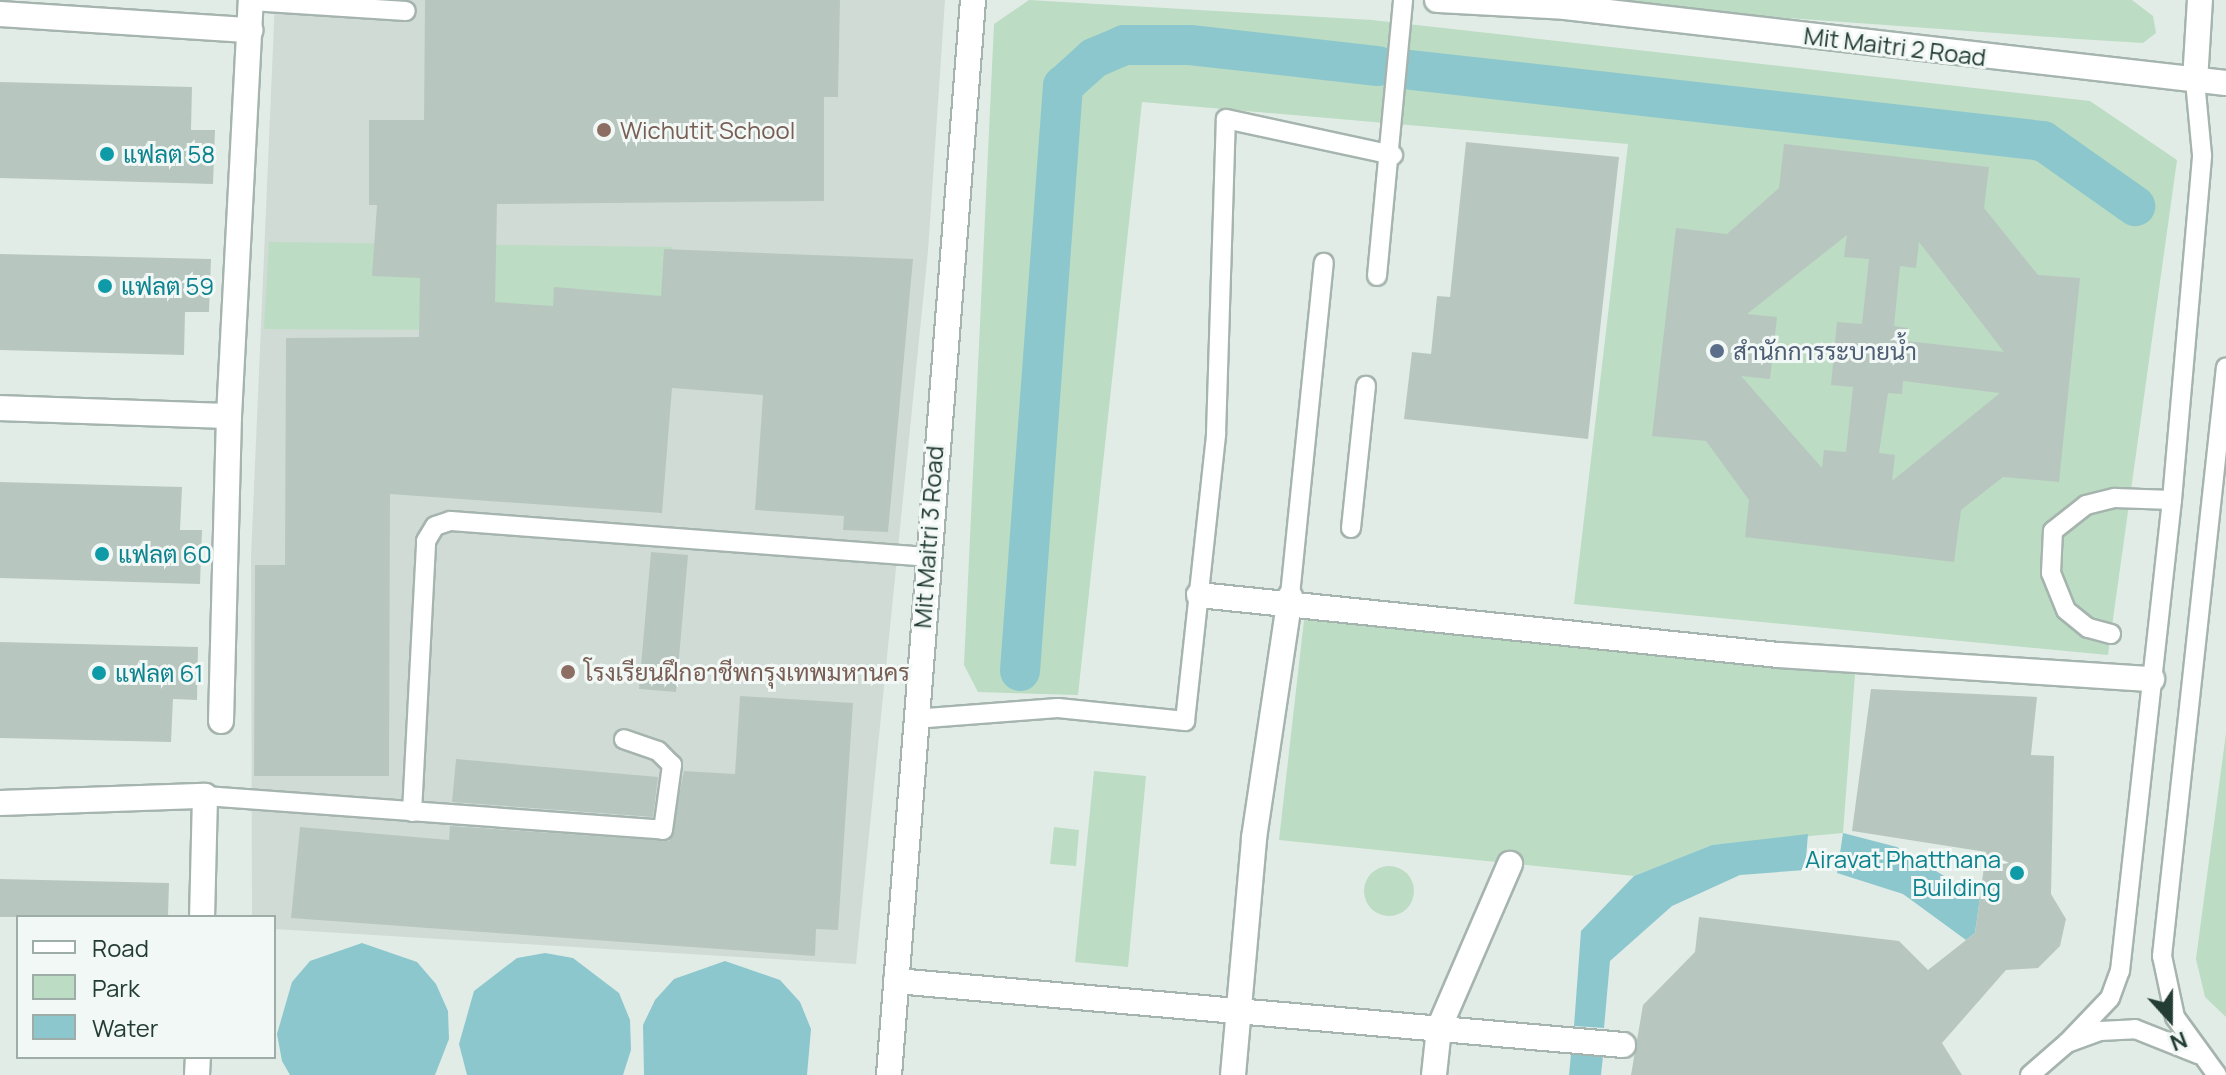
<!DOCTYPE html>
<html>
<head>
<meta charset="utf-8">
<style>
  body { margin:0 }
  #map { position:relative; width:2226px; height:1075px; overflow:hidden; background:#e2ece7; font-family:Manrope,Sarabun,sans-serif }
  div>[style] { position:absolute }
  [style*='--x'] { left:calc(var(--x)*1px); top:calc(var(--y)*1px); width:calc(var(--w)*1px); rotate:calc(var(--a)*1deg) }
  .built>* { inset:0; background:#d0dbd6 }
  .green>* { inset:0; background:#bcdcc3 }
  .round { border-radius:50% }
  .water>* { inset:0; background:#8cc7ce }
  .canal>* { height:40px; margin:-20px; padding:0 20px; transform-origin:20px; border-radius:20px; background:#8cc7ce }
  .building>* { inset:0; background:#b8c6c0 }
  .roads { filter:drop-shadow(2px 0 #a5b4ae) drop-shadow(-2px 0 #a5b4ae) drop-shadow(0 2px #a5b4ae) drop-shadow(0 -2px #a5b4ae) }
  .service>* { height:18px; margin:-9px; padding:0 9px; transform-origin:9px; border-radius:9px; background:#fff }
  .pedestrian>* { height:24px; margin:-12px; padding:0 12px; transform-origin:12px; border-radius:12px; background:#fff }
  .minor>* { height:24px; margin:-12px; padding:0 12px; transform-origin:12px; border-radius:12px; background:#fff }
  .dots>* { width:22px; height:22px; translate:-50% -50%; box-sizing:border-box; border:4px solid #f2f8f5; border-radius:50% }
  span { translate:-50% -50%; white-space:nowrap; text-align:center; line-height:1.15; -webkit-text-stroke:6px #f2f8f5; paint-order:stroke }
  .street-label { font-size:24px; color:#233c34 }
  .education-label { font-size:24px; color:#785e54 }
  .left { translate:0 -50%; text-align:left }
  .culture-label { font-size:24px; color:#0d838f }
  .right { translate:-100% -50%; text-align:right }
  .service-label { font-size:24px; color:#4e5e75 }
  .legend { position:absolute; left:16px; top:915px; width:260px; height:144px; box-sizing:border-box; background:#f2f8f5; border:2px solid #9fada8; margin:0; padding:10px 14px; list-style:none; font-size:24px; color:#233c34 }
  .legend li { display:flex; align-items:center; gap:16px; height:40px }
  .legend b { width:40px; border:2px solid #9fada8 }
  .north { position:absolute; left:2130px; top:979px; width:80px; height:80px; -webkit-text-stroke:6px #f2f8f5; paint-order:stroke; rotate:159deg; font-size:22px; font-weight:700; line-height:32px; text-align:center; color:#233c34 }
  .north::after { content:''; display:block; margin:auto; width:28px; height:36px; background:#233c34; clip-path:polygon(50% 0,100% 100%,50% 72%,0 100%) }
</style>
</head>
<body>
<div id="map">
  <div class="built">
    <i style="clip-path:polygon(275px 0,945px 0,928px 251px,856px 964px,274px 929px,274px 917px,252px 917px,251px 557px)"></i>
  </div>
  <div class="green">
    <i style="clip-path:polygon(1029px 0,1372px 20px,2090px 101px,2177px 160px,2108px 655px,1574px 604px,1628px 144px,1142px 102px,1078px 695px,978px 692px,964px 665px,994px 24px)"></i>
    <i style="clip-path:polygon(1628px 0,2132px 0,2153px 16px,2156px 33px,2143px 43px,2078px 39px,1665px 9px,1627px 5px)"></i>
    <i style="clip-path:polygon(269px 242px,672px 247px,666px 331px,264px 329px)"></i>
    <i style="clip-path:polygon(1304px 620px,1855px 674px,1843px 833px,1712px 845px,1634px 876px,1279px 840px)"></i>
    <i style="clip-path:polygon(2226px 733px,2226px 1017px,2205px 997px,2196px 959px)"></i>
    <i style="clip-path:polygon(1094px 771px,1146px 776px,1128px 967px,1075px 962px)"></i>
    <i style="clip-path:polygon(1054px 827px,1079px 830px,1076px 866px,1050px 864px)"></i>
    <i class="round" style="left:1364px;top:866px;width:50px;height:50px"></i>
  </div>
  <div class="water">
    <i style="clip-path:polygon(1843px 833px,1897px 847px,1980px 898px,1975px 933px,1966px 940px,1903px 894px,1837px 873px)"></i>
    <i style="clip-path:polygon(1808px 834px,1805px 870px,1740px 875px,1672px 906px,1610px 961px,1604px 1028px,1574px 1026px,1581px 931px,1634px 876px,1712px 845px)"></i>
    <i style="clip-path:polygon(362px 943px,417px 962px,436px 984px,448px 1011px,449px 1039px,435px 1075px,290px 1075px,282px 1061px,277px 1034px,292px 982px,310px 961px)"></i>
    <i style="clip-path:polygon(545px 953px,573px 958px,619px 993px,630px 1020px,631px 1050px,623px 1075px,467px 1075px,459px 1044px,474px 991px,517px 958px)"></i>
    <i style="clip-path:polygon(725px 961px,780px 980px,800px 1002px,811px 1029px,807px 1075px,644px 1075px,643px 1025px,655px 1000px,674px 979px)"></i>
    <i style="clip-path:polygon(1571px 1054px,1603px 1056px,1601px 1075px,1569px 1075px)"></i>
  </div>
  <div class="canal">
    <i style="--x:1411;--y:70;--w:636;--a:6.41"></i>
    <i style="--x:2043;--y:141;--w:113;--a:35.2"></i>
    <i style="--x:1020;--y:671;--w:587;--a:-85.8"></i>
    <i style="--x:1063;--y:86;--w:42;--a:-42.1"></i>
    <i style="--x:1094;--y:58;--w:33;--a:-23"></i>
    <i style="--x:1124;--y:45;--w:66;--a:0"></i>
    <i style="--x:1190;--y:45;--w:189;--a:6.4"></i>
  </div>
  <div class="building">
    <i style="clip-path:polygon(425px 0,840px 0,838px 97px,824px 97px,824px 201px,497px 204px,495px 302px,553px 306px,554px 287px,661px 296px,664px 249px,913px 259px,888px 532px,843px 530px,844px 516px,755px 510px,763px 395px,672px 388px,662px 513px,390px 494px,389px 776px,254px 776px,255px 565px,285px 565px,286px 338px,419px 337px,420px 278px,372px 276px,377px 205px,369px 205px,369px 120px,424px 120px)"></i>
    <i style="clip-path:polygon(0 82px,192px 87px,191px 130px,215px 130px,213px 184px,0 178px)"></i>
    <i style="clip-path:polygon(1466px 142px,1619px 157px,1588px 439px,1404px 419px,1412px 352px,1431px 354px,1437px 296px,1450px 297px)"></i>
    <i style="clip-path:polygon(evenodd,1784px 144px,1989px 167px,1984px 208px,2038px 275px,2080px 278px,2059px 482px,2003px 477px,1961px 510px,1954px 562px,1745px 537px,1749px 500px,1706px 441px,1652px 436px,1676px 228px,1727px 234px,1779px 188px,1784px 144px,1847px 235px,1844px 257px,1869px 259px,1862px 324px,1837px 322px,1831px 385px,1853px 387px,1846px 452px,1824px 450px,1822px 468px,1741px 376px,1770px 379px,1777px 317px,1747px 314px,1847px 235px,1784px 144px,1919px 242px,1954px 287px,2004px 352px,1906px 341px,1908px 328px,1894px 326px,1900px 266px,1916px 268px,1919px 242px,1784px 144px,1903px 381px,2000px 393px,1892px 481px,1895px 455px,1879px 453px,1888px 393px,1902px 394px,1903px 381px)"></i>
    <i style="clip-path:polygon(0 254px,211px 259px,209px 312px,185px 312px,184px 355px,0 350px)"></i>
    <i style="clip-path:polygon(0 482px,182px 487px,180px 530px,202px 530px,200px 584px,0 578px)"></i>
    <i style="clip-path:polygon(651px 552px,688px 555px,676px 692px,639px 689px)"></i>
    <i style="clip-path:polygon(0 642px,198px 647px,197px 700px,173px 699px,171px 742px,0 738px)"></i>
    <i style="clip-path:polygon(1871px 689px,2037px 697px,2031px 755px,2054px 756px,2051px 894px,2066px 919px,2060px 946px,2038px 968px,2006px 970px,1942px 1043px,1962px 1075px,1631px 1075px,1643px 1005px,1695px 952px,1699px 917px,1899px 941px,1928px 970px,1975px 933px,1986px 852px,1852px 831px)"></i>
    <i style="clip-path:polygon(740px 696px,853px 703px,838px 930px,816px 929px,815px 956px,291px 918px,300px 827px,449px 840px,450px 826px,669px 841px,684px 771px,735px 774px)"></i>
    <i style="clip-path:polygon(456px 759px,658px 777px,653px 817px,452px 802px)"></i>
    <i style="clip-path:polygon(0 879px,169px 883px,168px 917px,0 917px)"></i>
  </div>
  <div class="roads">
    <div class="service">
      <i style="--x:251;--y:1;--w:155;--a:3.7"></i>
      <i style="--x:1377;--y:276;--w:277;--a:-84.6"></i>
      <i style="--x:1351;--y:528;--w:143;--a:-84"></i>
      <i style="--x:1289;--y:605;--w:344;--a:-84.2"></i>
      <i style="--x:2111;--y:634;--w:24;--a:-165"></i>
      <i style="--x:2088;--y:628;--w:28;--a:-141"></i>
      <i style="--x:2066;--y:610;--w:40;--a:-112"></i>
      <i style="--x:2051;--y:573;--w:42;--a:-87.3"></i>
      <i style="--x:2053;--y:531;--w:42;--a:-38.2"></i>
      <i style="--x:2086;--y:505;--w:30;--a:-14"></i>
      <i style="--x:2115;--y:498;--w:57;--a:2"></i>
      <i style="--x:914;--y:719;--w:144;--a:-4.4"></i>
      <i style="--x:1058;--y:708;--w:128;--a:5.8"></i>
      <i style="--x:1185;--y:721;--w:289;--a:-83.8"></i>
      <i style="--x:1216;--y:434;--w:315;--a:-88.2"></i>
      <i style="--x:1226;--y:119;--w:171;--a:12.2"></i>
      <i style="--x:205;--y:796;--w:459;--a:4.2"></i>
      <i style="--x:663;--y:830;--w:66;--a:-82.1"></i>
      <i style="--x:672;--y:765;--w:20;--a:-135"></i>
      <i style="--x:658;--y:751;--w:36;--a:-161"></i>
      <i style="--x:412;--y:812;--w:271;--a:-87"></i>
      <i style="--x:426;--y:541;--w:17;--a:-59"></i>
      <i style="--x:435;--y:526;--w:16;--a:-18"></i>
      <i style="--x:450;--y:521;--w:476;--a:4.3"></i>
      <i style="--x:2067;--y:1043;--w:62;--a:-46.3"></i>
      <i style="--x:2110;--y:998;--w:29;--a:-70"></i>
      <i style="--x:2120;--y:971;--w:474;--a:-83.7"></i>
      <i style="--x:2172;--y:500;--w:346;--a:-85"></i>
      <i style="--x:2202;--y:155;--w:74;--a:-95.4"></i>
      <i style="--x:2030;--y:1075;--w:49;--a:-40.9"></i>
      <i style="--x:2067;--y:1043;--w:35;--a:-20"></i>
      <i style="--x:2100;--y:1031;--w:35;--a:-3"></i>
      <i style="--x:2135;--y:1029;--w:68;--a:21.6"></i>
      <i style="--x:2217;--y:1075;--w:72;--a:-125.9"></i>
      <i style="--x:2175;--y:1017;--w:62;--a:-102"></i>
      <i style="--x:2162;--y:956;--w:592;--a:-83.8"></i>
    </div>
    <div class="pedestrian">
      <i style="--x:1199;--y:595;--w:583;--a:5.91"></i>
      <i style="--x:1779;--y:655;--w:374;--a:3.7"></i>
      <i style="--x:896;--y:981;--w:730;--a:5.03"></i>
      <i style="--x:1233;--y:1075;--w:238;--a:-84.9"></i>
      <i style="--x:1254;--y:838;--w:244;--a:-81.5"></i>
      <i style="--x:1434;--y:1075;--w:47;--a:-83.9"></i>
      <i style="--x:1439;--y:1028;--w:179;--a:-66.6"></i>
    </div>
    <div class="minor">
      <i style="--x:1437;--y:0;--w:128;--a:3.1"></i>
      <i style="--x:1565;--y:7;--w:665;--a:6.56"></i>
      <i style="--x:0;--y:14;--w:251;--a:3.7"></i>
      <i style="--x:2195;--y:81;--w:81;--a:-86.5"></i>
      <i style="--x:0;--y:408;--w:229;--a:2"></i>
      <i style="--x:221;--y:721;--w:305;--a:-88.5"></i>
      <i style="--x:229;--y:416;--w:417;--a:-87"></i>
      <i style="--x:0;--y:803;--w:205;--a:-2"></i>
      <i style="--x:205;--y:796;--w:121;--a:91.4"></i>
      <i style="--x:197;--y:1075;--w:18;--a:-87"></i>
      <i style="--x:889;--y:1075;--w:1078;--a:-85.53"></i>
    </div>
  </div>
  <div class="dots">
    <i style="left:604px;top:130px;background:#8d6e63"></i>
    <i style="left:107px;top:154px;background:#0f9aa8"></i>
    <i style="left:105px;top:286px;background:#0f9aa8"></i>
    <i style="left:1717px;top:351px;background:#5c6f8a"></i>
    <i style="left:102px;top:554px;background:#0f9aa8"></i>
    <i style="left:568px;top:672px;background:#8d6e63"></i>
    <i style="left:99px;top:673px;background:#0f9aa8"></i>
    <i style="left:2017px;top:873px;background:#0f9aa8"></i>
  </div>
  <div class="street-label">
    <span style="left:1895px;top:46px;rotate:7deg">Mit Maitri 2 Road</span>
    <span style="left:928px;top:537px;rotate:-86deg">Mit Maitri 3 Road</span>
  </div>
  <div class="education-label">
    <span class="left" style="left:620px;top:130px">Wichutit School</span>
    <span class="left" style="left:584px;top:672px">โรงเรียนฝึกอาชีพกรุงเทพมหานคร</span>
  </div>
  <div class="culture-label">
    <span class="left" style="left:123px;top:154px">แฟลต 58</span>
    <span class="left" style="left:121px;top:286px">แฟลต 59</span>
    <span class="left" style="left:118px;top:554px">แฟลต 60</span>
    <span class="left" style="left:115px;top:673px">แฟลต 61</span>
    <span class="right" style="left:2001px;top:873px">Airavat Phatthana<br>Building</span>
  </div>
  <div class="service-label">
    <span class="left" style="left:1733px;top:351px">สำนักการระบายน้ำ</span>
  </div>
  <ul class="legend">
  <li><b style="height:10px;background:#fff"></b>Road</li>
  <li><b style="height:22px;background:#bcdcc3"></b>Park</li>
  <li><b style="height:22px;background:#8cc7ce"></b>Water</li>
  </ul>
  <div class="north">N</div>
</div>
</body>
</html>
